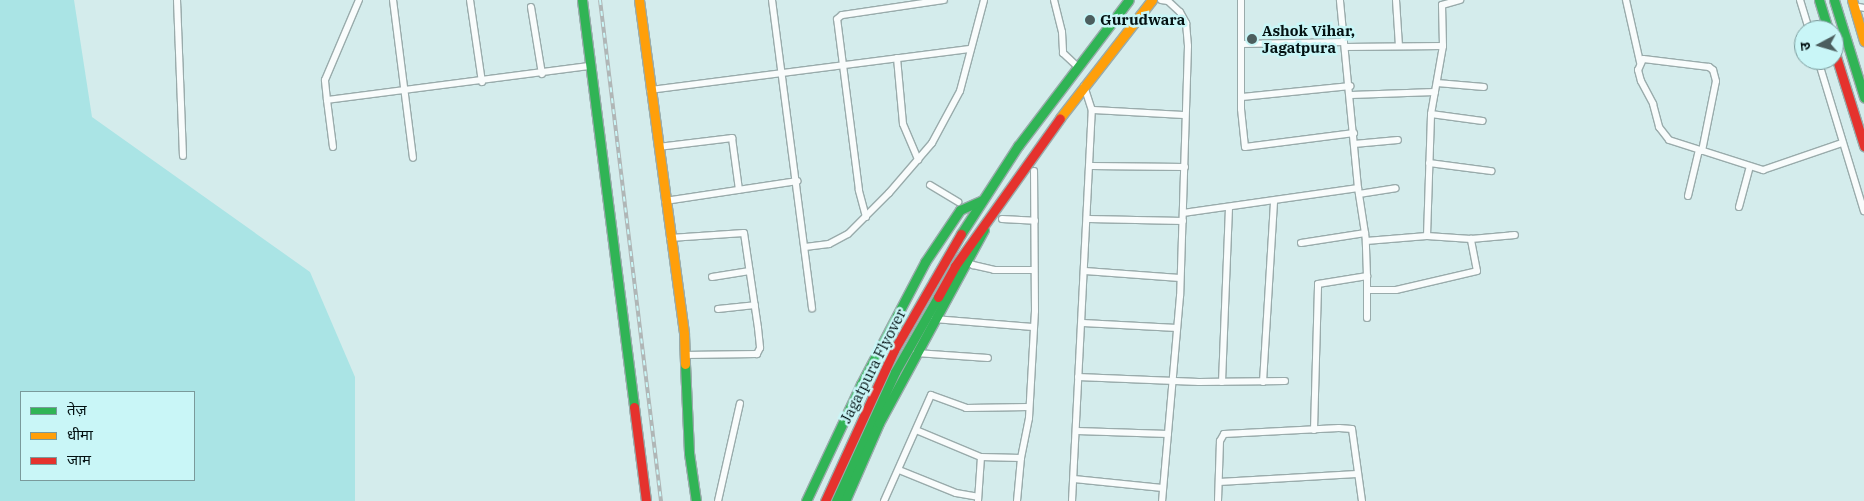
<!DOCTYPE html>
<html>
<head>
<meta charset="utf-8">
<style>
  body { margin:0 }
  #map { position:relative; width:1864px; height:501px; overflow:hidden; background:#d4ecec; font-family:"IBM Plex Serif","Noto Sans Devanagari",serif }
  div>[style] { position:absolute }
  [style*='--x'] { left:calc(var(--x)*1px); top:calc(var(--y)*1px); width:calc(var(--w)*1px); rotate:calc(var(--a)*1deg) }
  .green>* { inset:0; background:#aae4e5 }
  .roads { filter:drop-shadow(1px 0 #99abab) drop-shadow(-1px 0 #99abab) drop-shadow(0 1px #99abab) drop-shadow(0 -1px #99abab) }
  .street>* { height:6px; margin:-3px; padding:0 3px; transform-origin:3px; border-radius:3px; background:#f9fcfc }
  .fast>* { height:9px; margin:-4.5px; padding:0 4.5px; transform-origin:4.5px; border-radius:4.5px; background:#30b455 }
  .slow>* { height:9px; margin:-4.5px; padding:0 4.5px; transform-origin:4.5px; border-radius:4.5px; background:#ff9f0a }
  .jam>* { height:9px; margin:-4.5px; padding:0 4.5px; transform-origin:4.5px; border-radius:4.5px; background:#e5322d }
  .rail>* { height:4px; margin-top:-2px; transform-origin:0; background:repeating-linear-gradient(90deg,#c9f6f7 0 5.5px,#b0b6b6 0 11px); box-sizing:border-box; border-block:1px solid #b0b6b6 }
  .dots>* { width:14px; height:14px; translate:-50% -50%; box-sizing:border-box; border:2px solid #c9f6f7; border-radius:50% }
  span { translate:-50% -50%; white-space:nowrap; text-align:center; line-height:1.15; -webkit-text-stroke:5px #c9f6f7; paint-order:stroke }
  .poi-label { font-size:15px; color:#031112; font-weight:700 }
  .left { translate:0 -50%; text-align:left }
  .street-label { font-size:15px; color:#031112 }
  .legend { position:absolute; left:20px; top:391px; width:175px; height:90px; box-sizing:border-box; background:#c9f6f7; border:1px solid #7a9a9b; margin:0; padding:6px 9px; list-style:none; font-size:15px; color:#031112 }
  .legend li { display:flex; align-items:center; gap:10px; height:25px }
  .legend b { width:25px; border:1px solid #7a9a9b }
  .north { position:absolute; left:1794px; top:20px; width:50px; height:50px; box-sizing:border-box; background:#c9f6f7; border:1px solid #7a9a9b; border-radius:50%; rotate:264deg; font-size:14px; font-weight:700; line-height:20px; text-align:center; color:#031112 }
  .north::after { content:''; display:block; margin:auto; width:18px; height:22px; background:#4c5e5e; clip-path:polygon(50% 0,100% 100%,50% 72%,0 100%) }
</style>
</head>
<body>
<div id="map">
  <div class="green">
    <i style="clip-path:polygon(evenodd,0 0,74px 0,92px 117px,310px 272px,355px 377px,355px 501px,0 501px,0 0,21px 392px,194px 392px,194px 480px,21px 480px,21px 392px)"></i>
  </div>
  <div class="roads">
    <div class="street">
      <i style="--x:177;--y:0;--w:156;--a:87.8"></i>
      <i style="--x:393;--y:0;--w:159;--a:82.8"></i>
      <i style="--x:470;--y:0;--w:83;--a:81.7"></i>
      <i style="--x:772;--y:0;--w:311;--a:82.6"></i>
      <i style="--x:1054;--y:0;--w:33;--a:76"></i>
      <i style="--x:1062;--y:32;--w:21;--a:87"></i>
      <i style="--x:1063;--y:53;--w:21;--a:43"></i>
      <i style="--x:1161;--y:0;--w:7;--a:8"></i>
      <i style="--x:1168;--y:1;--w:16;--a:43"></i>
      <i style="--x:1180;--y:12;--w:13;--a:61"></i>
      <i style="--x:1186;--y:23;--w:23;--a:85"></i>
      <i style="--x:1188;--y:46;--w:250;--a:91.8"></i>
      <i style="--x:1180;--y:296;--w:206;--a:95"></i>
      <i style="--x:1241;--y:0;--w:109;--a:90"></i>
      <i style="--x:1241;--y:109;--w:38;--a:84"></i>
      <i style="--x:1245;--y:147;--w:110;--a:-7.3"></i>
      <i style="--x:1396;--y:0;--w:46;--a:86.3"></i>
      <i style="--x:1626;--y:0;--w:64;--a:77.3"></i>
      <i style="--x:1800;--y:0;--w:31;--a:73"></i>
      <i style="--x:1854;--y:6;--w:10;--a:11"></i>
      <i style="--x:531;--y:7;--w:68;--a:80.7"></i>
      <i style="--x:1242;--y:44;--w:102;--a:-1.1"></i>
      <i style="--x:1443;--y:46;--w:41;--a:-91.4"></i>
      <i style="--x:1442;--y:5;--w:19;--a:-16"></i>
      <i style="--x:897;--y:58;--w:66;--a:84.8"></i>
      <i style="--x:903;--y:124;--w:39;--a:67"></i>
      <i style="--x:1818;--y:60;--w:158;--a:73.1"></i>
      <i style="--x:1437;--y:83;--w:47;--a:4.9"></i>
      <i style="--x:1084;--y:86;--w:25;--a:72"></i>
      <i style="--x:650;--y:90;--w:323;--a:-7.3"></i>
      <i style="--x:1351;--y:95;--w:84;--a:-2"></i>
      <i style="--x:1242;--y:97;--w:109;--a:-5.8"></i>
      <i style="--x:327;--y:100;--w:20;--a:-96"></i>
      <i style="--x:325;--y:80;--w:87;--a:-67"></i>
      <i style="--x:1431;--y:114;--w:52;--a:7.7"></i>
      <i style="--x:1354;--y:144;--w:44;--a:-5.2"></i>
      <i style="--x:333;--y:147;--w:47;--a:-97.3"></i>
      <i style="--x:327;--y:100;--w:265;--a:-7.4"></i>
      <i style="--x:658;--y:147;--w:75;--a:-6.9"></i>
      <i style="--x:732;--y:138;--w:52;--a:82.3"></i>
      <i style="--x:1702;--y:151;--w:71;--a:-78.7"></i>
      <i style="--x:1716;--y:81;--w:11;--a:-105"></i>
      <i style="--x:1713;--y:70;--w:5;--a:-143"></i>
      <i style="--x:1709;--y:67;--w:66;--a:-173.1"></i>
      <i style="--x:1643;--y:59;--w:12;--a:114"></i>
      <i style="--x:1638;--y:70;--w:11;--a:75"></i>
      <i style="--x:1641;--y:81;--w:26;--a:62"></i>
      <i style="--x:1653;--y:104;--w:24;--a:75"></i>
      <i style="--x:1659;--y:127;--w:16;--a:52"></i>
      <i style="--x:1669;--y:140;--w:99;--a:17.7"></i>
      <i style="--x:1763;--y:170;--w:83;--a:-18.9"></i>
      <i style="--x:1429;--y:163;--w:63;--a:7.4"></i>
      <i style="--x:1091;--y:166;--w:94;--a:0.6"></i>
      <i style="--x:930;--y:185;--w:33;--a:31"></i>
      <i style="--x:1358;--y:188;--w:46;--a:81.2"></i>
      <i style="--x:1359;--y:194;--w:37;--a:-9"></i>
      <i style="--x:1688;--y:196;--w:47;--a:-76.6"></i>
      <i style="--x:665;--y:201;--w:134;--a:-8.6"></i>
      <i style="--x:1739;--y:207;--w:42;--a:-75"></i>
      <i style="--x:1183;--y:213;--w:177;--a:-8.1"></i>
      <i style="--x:1358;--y:188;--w:189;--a:-95.5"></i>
      <i style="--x:866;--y:217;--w:28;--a:-105"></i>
      <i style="--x:859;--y:190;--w:172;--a:-97.3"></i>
      <i style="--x:837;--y:19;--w:6;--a:-39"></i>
      <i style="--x:842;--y:15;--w:103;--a:-8.4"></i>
      <i style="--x:1002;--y:219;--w:33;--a:3"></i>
      <i style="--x:1089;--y:219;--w:94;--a:1.2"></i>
      <i style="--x:1427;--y:236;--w:44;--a:3.9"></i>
      <i style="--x:1471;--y:239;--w:44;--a:-5.2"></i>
      <i style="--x:670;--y:238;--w:74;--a:-3.9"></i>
      <i style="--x:744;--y:233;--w:96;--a:81.6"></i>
      <i style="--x:758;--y:328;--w:20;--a:84"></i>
      <i style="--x:760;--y:348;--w:7;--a:117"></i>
      <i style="--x:757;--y:354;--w:73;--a:179.2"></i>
      <i style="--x:1301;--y:243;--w:65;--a:-8.9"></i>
      <i style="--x:1365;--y:233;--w:8;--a:83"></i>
      <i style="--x:1366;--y:241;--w:61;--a:-4.7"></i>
      <i style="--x:1427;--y:236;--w:122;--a:-88.1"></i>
      <i style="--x:1431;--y:114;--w:69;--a:-80"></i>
      <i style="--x:1443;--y:46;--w:98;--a:179.4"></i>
      <i style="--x:805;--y:247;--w:24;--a:-7"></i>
      <i style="--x:829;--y:244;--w:21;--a:-28"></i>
      <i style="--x:848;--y:234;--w:58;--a:-45"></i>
      <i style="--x:889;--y:193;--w:66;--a:-49.3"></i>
      <i style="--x:932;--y:143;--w:59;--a:-61.7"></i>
      <i style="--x:960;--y:91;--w:94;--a:-75.2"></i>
      <i style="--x:964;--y:259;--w:11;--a:34"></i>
      <i style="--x:973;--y:265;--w:22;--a:13"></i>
      <i style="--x:994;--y:270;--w:39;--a:0"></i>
      <i style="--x:1085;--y:271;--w:95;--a:4.2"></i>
      <i style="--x:1367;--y:276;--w:42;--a:90"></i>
      <i style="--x:712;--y:277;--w:38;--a:-9"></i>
      <i style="--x:1369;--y:290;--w:27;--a:0"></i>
      <i style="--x:1396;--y:290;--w:83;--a:-13.2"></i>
      <i style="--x:1477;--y:271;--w:33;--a:-101"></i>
      <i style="--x:718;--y:309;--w:37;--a:-6"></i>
      <i style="--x:934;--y:319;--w:99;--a:4.6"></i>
      <i style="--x:1083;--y:323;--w:94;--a:3"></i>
      <i style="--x:916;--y:353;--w:72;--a:4"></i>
      <i style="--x:1078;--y:377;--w:121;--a:2.4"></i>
      <i style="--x:1199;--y:382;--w:86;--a:-0.7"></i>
      <i style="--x:1222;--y:382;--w:174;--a:-87.7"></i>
      <i style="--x:1263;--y:382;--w:181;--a:-86.5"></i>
      <i style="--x:916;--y:430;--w:70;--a:22.6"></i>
      <i style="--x:1314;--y:430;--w:146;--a:-88.4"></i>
      <i style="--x:1318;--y:284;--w:50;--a:-9.3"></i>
      <i style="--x:1367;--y:276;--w:35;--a:-92"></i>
      <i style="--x:1077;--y:431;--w:91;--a:1.9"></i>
      <i style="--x:899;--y:470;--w:61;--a:22"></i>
      <i style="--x:956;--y:493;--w:22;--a:10"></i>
      <i style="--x:1074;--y:479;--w:89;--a:5.8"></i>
      <i style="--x:1219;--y:482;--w:138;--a:-3.3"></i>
      <i style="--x:718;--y:501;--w:100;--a:-77.3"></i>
      <i style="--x:884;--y:501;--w:116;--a:-66.1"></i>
      <i style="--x:931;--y:395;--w:37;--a:20"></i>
      <i style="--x:966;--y:408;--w:63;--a:-0.9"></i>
      <i style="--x:978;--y:501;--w:44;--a:-86.1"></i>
      <i style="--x:981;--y:457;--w:40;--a:1.4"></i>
      <i style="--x:1021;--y:458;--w:41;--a:-78.7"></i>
      <i style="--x:1029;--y:418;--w:107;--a:-86.8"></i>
      <i style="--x:1035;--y:311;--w:140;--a:-90.4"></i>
      <i style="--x:1017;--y:501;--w:43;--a:-84.7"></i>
      <i style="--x:1072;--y:501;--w:392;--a:-87.1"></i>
      <i style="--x:1092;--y:110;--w:93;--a:3.1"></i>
      <i style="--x:1218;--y:501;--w:60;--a:-88.1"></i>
      <i style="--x:1220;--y:441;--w:8;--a:-60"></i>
      <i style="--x:1224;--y:434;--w:115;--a:-3"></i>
      <i style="--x:1339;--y:428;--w:13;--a:4"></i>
      <i style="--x:1352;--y:429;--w:73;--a:82.1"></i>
    </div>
    <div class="fast">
      <i style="--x:582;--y:0;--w:410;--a:82.7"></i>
      <i style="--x:1819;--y:0;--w:31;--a:73"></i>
      <i style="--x:1834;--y:0;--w:102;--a:72.8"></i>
      <i style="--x:961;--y:234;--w:105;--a:-57.1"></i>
      <i style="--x:1018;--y:146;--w:183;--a:-52.8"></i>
      <i style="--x:685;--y:364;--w:89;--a:87.4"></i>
      <i style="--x:689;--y:453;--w:49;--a:81.7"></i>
      <i style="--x:806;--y:501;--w:129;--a:-64.8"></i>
      <i style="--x:861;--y:384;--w:138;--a:-62.3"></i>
      <i style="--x:925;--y:262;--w:63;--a:-56.1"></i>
      <i style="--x:960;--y:210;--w:24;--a:-24"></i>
      <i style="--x:836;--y:501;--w:142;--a:-65.4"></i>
      <i style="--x:895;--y:372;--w:86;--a:-60.2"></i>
      <i style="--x:845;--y:501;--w:85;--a:-66.4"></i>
      <i style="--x:879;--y:423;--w:220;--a:-61.5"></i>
    </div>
    <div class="slow">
      <i style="--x:639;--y:0;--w:337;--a:82.3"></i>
      <i style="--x:684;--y:334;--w:30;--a:88"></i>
      <i style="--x:1852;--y:0;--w:43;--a:73.7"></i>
      <i style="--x:1060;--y:118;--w:150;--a:-52.1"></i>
    </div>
    <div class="jam">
      <i style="--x:1834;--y:50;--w:101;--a:72.6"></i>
      <i style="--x:938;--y:297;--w:35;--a:-61"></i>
      <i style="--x:955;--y:266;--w:181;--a:-54.6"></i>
      <i style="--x:634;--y:407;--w:95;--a:82.7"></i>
      <i style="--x:825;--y:501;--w:166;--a:-65.4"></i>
      <i style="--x:894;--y:350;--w:134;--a:-60"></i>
    </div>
  </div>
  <div class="rail">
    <i style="--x:600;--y:0;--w:505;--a:83.06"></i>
  </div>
  <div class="dots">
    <i style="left:1090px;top:20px;background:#4c5e5e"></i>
    <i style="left:1252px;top:39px;background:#4c5e5e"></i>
  </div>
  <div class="poi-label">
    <span class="left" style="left:1100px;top:20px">Gurudwara</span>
    <span class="left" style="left:1262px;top:39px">Ashok Vihar,<br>Jagatpura</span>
  </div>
  <div class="street-label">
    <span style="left:873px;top:366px;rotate:-63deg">Jagatpura Flyover</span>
  </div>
  <ul class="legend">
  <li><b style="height:6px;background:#30b455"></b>तेज़</li>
  <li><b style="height:6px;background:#ff9f0a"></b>धीमा</li>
  <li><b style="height:6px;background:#e5322d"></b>जाम</li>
  </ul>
  <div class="north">उ</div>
</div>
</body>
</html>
